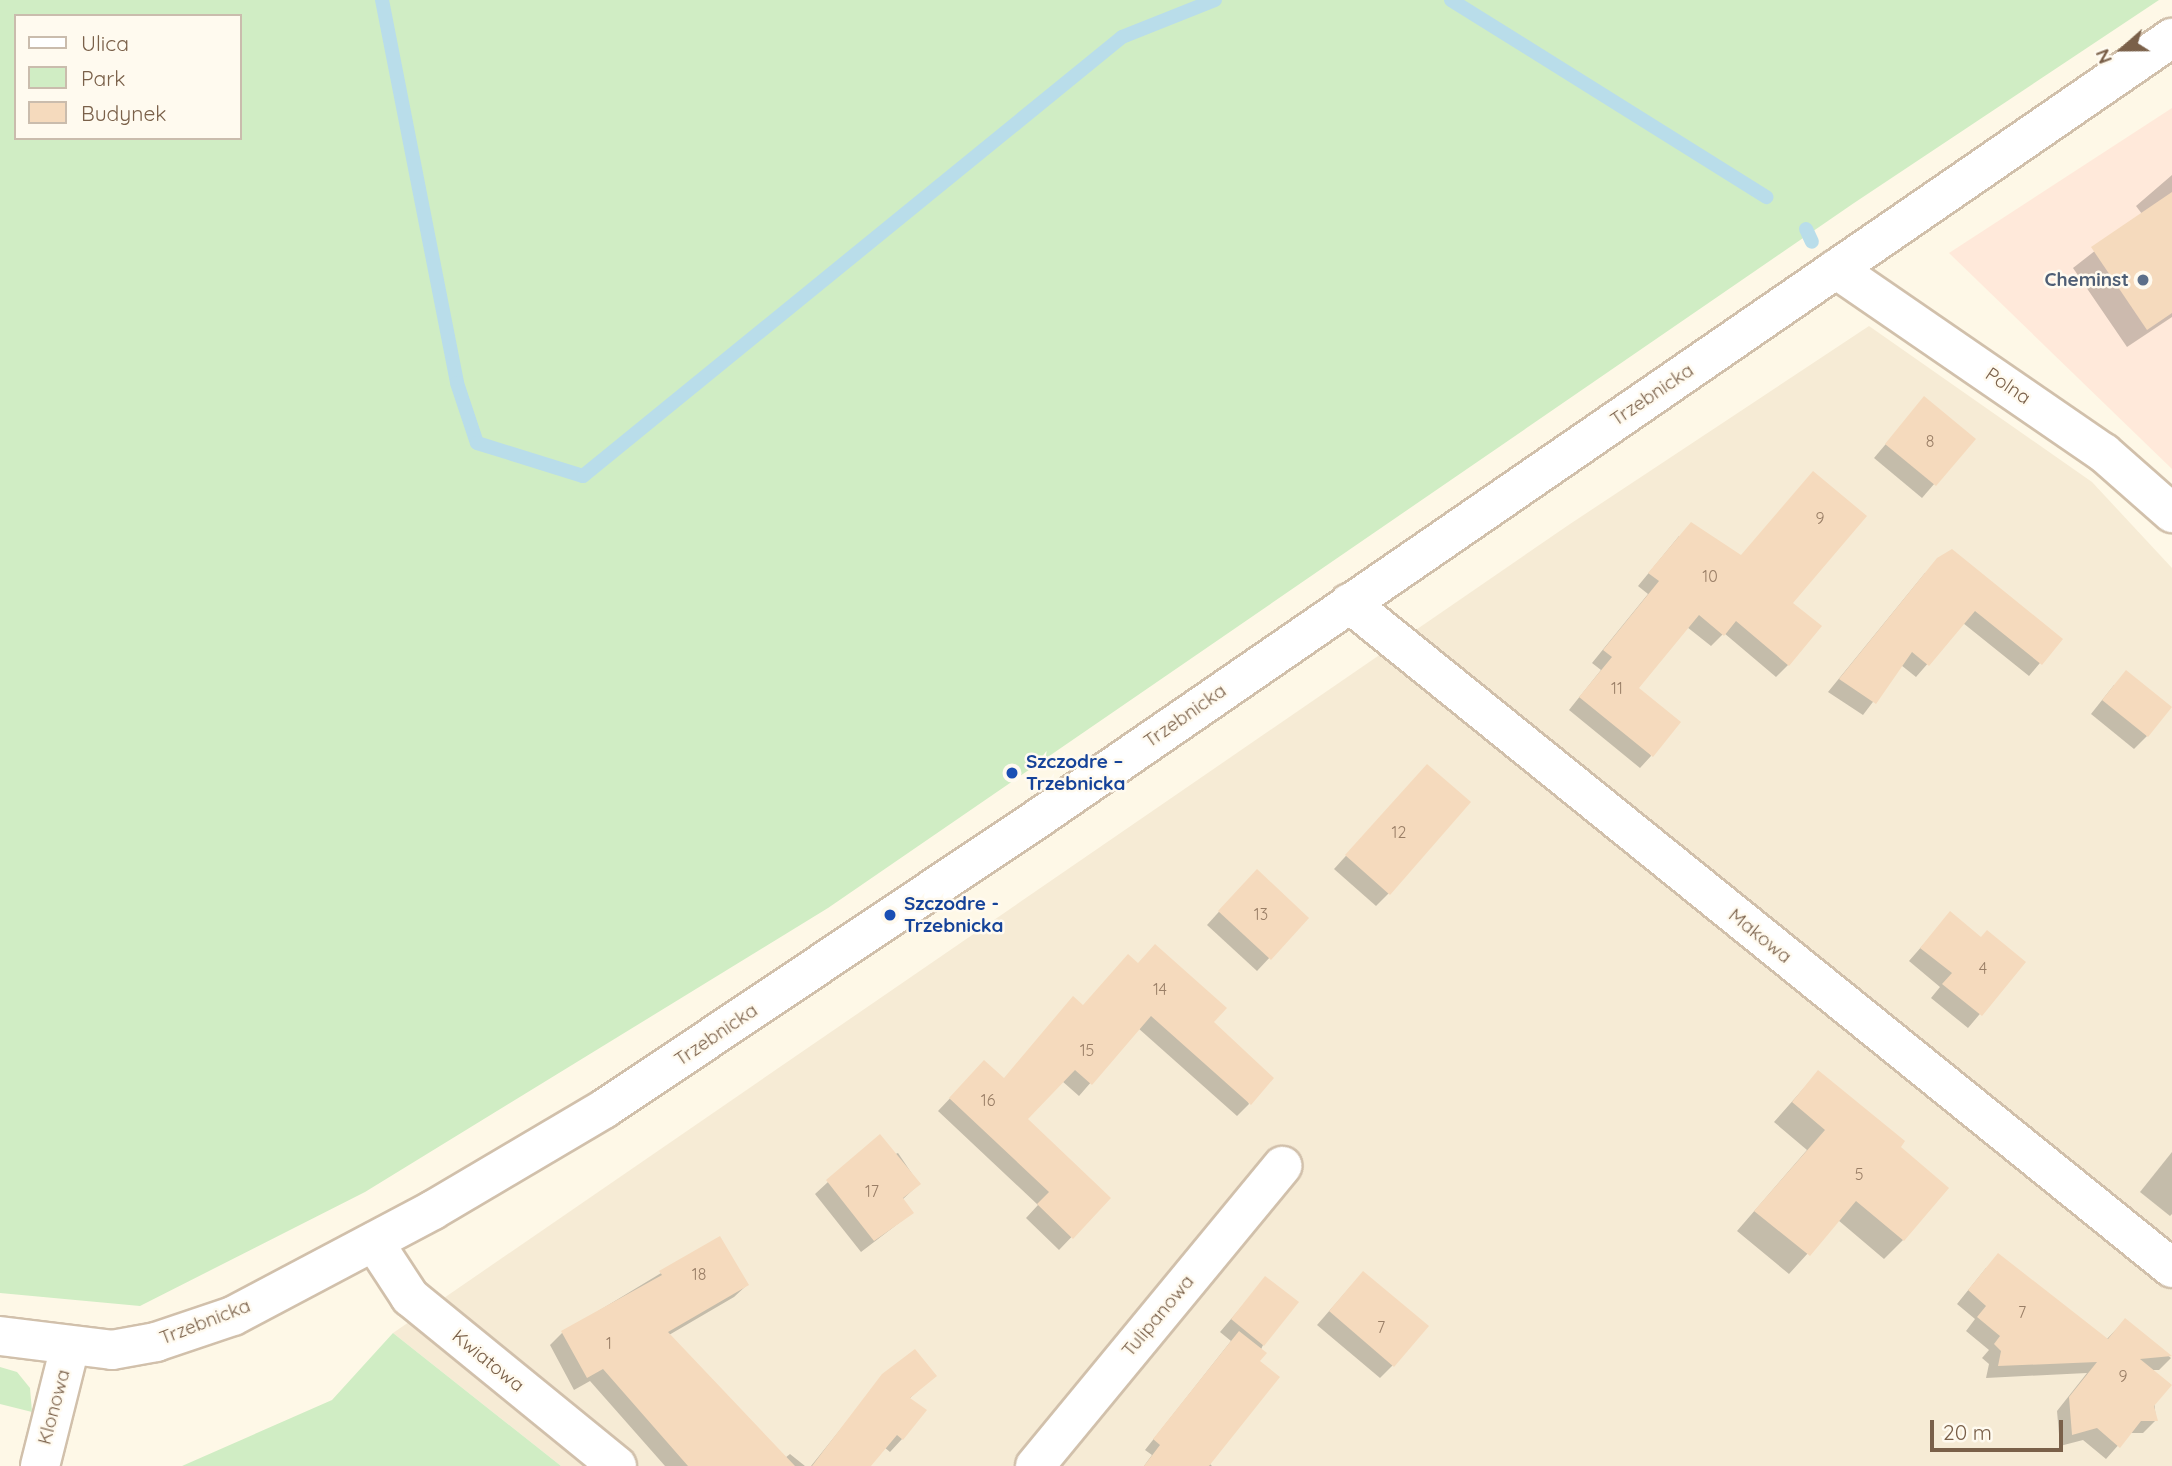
<!DOCTYPE html>
<html>
<head>
<meta charset="utf-8">
<style>
  body { margin:0 }
  #map { position:relative; width:2172px; height:1466px; overflow:hidden; background:#fef8e7; font-family:Quicksand,sans-serif }
  div>[style] { position:absolute }
  [style*='--x'] { left:calc(var(--x)*1px); top:calc(var(--y)*1px); width:calc(var(--w)*1px); rotate:calc(var(--a)*1deg) }
  .residential>* { inset:0; background:#f6ebd5 }
  .commercial>* { inset:0; background:#ffe9da }
  .green>* { inset:0; background:#d0edc4 }
  .shadow>* { inset:0; background:#0003 }
  .stream>* { height:14px; margin:-7px; padding:0 7px; transform-origin:7px; border-radius:7px; background:#b9ddea }
  .building>* { inset:0; background:#f5dabd }
  .roads { filter:drop-shadow(2px 0 #d1c0ab) drop-shadow(-2px 0 #d1c0ab) drop-shadow(0 2px #d1c0ab) drop-shadow(0 -2px #d1c0ab) }
  .minor>* { height:38px; margin:-19px; padding:0 19px; transform-origin:19px; border-radius:19px; background:#fff }
  .tertiary>* { height:38px; margin:-19px; padding:0 19px; transform-origin:19px; border-radius:19px; background:#fff }
  .dots>* { width:19px; height:19px; translate:-50% -50%; box-sizing:border-box; border:4px solid #fffaef; border-radius:50% }
  span { translate:-50% -50%; white-space:nowrap; text-align:center; line-height:1.15; -webkit-text-stroke:5px #fffaef; paint-order:stroke }
  .number-label { font-size:16px; color:#997e66 }
  .number-label span { -webkit-text-stroke-width:0 }
  .service-label { font-size:19px; color:#4e5e75; font-weight:700 }
  .right { translate:-100% -50%; text-align:right }
  .street-label { font-size:19px; color:#7a6049 }
  .transit-label { font-size:19px; color:#164399; font-weight:700 }
  .left { translate:0 -50%; text-align:left }
  .legend { position:absolute; left:14px; top:14px; width:228px; height:126px; box-sizing:border-box; background:#fffaef; border:2px solid #cabcad; margin:0; padding:9px 12px; list-style:none; font-size:21px; color:#7a6049 }
  .legend li { display:flex; align-items:center; gap:14px; height:35px }
  .legend b { width:35px; border:2px solid #cabcad }
  .north { position:absolute; left:2088px; top:14px; width:70px; height:70px; -webkit-text-stroke:5px #fffaef; paint-order:stroke; rotate:249deg; font-size:19px; font-weight:700; line-height:28px; text-align:center; color:#7a6049 }
  .north::after { content:''; display:block; margin:auto; width:24px; height:32px; background:#7a6049; clip-path:polygon(50% 0,100% 100%,50% 72%,0 100%) }
  .scale { position:absolute; left:1930px; top:1420px; width:133px; height:32px; box-sizing:border-box; border:4px solid #7a6049; border-top:0; padding-left:9px; font-size:21px; line-height:24px; white-space:nowrap; color:#7a6049; -webkit-text-stroke:5px #fffaef; paint-order:stroke }
</style>
</head>
<body>
<div id="map">
  <div class="residential">
    <i style="clip-path:polygon(1869px 326px,2092px 482px,2172px 568px,2172px 1466px,561px 1466px,393px 1333px,1570px 524px)"></i>
  </div>
  <div class="commercial">
    <i style="clip-path:polygon(2172px 108px,2172px 469px,1949px 253px)"></i>
  </div>
  <div class="green">
    <i style="clip-path:polygon(evenodd,0 0,2159px 0,1854px 203px,828px 908px,365px 1192px,140px 1306px,0 1293px,0 0,16px 16px,240px 16px,240px 138px,16px 138px,16px 16px)"></i>
    <i style="clip-path:polygon(393px 1333px,561px 1466px,182px 1466px,332px 1400px)"></i>
    <i style="clip-path:polygon(0 1367px,17px 1372px,30px 1388px,32px 1412px,0 1404px)"></i>
  </div>
  <div class="shadow">
    <i style="clip-path:polygon(2172px 175px,2172px 317px,2127px 347px,2073px 268px,2142px 214px,2136px 206px)"></i>
    <i style="clip-path:polygon(1924px 399px,1973px 439px,1922px 498px,1874px 458px)"></i>
    <i style="clip-path:polygon(1679px 536px,1791px 603px,1788px 665px,1776px 677px,1724px 633px,1711px 646px,1687px 627px,1636px 689px,1651px 756px,1640px 768px,1569px 710px,1601px 670px,1592px 663px,1648px 594px,1638px 586px)"></i>
    <i style="clip-path:polygon(1925px 573px,2060px 639px,2029px 676px,1963px 623px,1916px 677px,1901px 665px,1863px 715px,1828px 692px)"></i>
    <i style="clip-path:polygon(2114px 685px,2147px 736px,2134px 749px,2091px 714px)"></i>
    <i style="clip-path:polygon(1415px 780px,1389px 893px,1376px 906px,1334px 869px)"></i>
    <i style="clip-path:polygon(1244px 884px,1307px 918px,1257px 971px,1207px 925px)"></i>
    <i style="clip-path:polygon(1950px 914px,1981px 939px,2023px 963px,1968px 1028px,1931px 998px,1940px 987px,1909px 961px)"></i>
    <i style="clip-path:polygon(1083px 1007px,1212px 1022px,1249px 1104px,1237px 1116px,1138px 1028px,1079px 1096px,1062px 1081px,1026px 1119px,1109px 1198px,1059px 1250px,1026px 1218px,1038px 1205px,938px 1111px,972px 1075px,1003px 1080px)"></i>
    <i style="clip-path:polygon(1818px 1072px,1898px 1148px,1903px 1240px,1884px 1259px,1838px 1220px,1789px 1274px,1737px 1231px,1807px 1150px,1774px 1122px)"></i>
    <i style="clip-path:polygon(2172px 1152px,2172px 1214px,2170px 1216px,2140px 1192px)"></i>
    <i style="clip-path:polygon(898px 1153px,919px 1184px,902px 1200px,912px 1213px,861px 1252px,815px 1194px,828px 1182px)"></i>
    <i style="clip-path:polygon(719px 1238px,747px 1285px,734px 1297px,669px 1335px,785px 1458px,790px 1454px,805px 1466px,665px 1466px,590px 1381px,574px 1390px,550px 1345px,562px 1333px)"></i>
    <i style="clip-path:polygon(1986px 1268px,2106px 1340px,2125px 1320px,2171px 1358px,2159px 1370px,2151px 1370px,2156px 1420px,2143px 1433px,2129px 1433px,2106px 1459px,2083px 1440px,2060px 1446px,2057px 1411px,2087px 1373px,1986px 1378px,1989px 1364px,1982px 1358px,1989px 1350px,1966px 1331px,1975px 1319px,1957px 1304px)"></i>
    <i style="clip-path:polygon(1265px 1279px,1263px 1345px,1209px 1463px,1212px 1466px,1144px 1466px,1152px 1455px,1145px 1450px,1231px 1341px,1220px 1332px)"></i>
    <i style="clip-path:polygon(1351px 1286px,1393px 1365px,1380px 1378px,1317px 1325px)"></i>
    <i style="clip-path:polygon(884px 1375px,934px 1376px,909px 1399px,902px 1439px,890px 1452px,884px 1447px,860px 1466px,811px 1466px)"></i>
  </div>
  <div class="stream">
    <i style="--x:382;--y:0;--w:390;--a:78.9"></i>
    <i style="--x:457;--y:383;--w:63;--a:71.6"></i>
    <i style="--x:477;--y:443;--w:111;--a:17.3"></i>
    <i style="--x:583;--y:476;--w:695;--a:-39.16"></i>
    <i style="--x:1122;--y:37;--w:100;--a:-21.7"></i>
    <i style="--x:1451;--y:0;--w:372;--a:32"></i>
    <i style="--x:1806;--y:229;--w:14;--a:65"></i>
  </div>
  <div class="building">
    <i style="clip-path:polygon(2172px 192px,2172px 313px,2147px 330px,2091px 247px)"></i>
    <i style="clip-path:polygon(1924px 396px,1976px 439px,1936px 486px,1885px 444px)"></i>
    <i style="clip-path:polygon(1813px 471px,1867px 516px,1793px 603px,1822px 626px,1789px 666px,1736px 621px,1724px 636px,1699px 615px,1639px 688px,1681px 722px,1653px 757px,1579px 697px,1612px 657px,1603px 650px,1659px 581px,1648px 573px,1691px 522px,1741px 555px)"></i>
    <i style="clip-path:polygon(1952px 549px,2063px 639px,2042px 665px,1975px 611px,1929px 666px,1912px 652px,1876px 704px,1839px 679px,1937px 558px)"></i>
    <i style="clip-path:polygon(2126px 670px,2172px 707px,2148px 737px,2102px 700px)"></i>
    <i style="clip-path:polygon(1427px 764px,1471px 802px,1390px 895px,1345px 855px)"></i>
    <i style="clip-path:polygon(1257px 869px,1309px 918px,1271px 960px,1218px 911px)"></i>
    <i style="clip-path:polygon(1950px 911px,1981px 937px,1987px 930px,2026px 962px,1982px 1016px,1942px 984px,1952px 973px,1920px 948px)"></i>
    <i style="clip-path:polygon(1155px 944px,1227px 1008px,1214px 1022px,1274px 1078px,1251px 1105px,1151px 1016px,1092px 1085px,1075px 1070px,1028px 1119px,1111px 1198px,1073px 1239px,1037px 1204px,1049px 1192px,949px 1098px,984px 1060px,1004px 1078px,1073px 996px,1083px 1005px,1128px 954px,1138px 963px)"></i>
    <i style="clip-path:polygon(1818px 1070px,1905px 1141px,1901px 1147px,1949px 1188px,1904px 1241px,1856px 1201px,1810px 1256px,1754px 1211px,1825px 1130px,1792px 1102px)"></i>
    <i style="clip-path:polygon(880px 1134px,921px 1184px,903px 1198px,914px 1213px,874px 1241px,826px 1180px)"></i>
    <i style="clip-path:polygon(720px 1236px,749px 1285px,668px 1332px,795px 1466px,688px 1466px,603px 1369px,587px 1378px,561px 1331px,662px 1275px,659px 1271px)"></i>
    <i style="clip-path:polygon(1998px 1253px,2108px 1339px,2125px 1318px,2172px 1356px,2140px 1359px,2172px 1385px,2154px 1406px,2158px 1421px,2141px 1421px,2120px 1448px,2097px 1428px,2072px 1435px,2069px 1397px,2097px 1362px,1998px 1366px,2001px 1351px,1994px 1344px,2000px 1336px,1977px 1317px,1986px 1306px,1968px 1290px)"></i>
    <i style="clip-path:polygon(1363px 1271px,1429px 1326px,1394px 1367px,1329px 1311px)"></i>
    <i style="clip-path:polygon(1265px 1276px,1299px 1302px,1264px 1346px,1231px 1319px)"></i>
    <i style="clip-path:polygon(1239px 1331px,1267px 1353px,1260px 1361px,1280px 1377px,1209px 1466px,1144px 1466px,1160px 1445px,1153px 1439px)"></i>
    <i style="clip-path:polygon(915px 1349px,937px 1376px,910px 1398px,927px 1410px,903px 1440px,897px 1435px,871px 1466px,812px 1466px,882px 1374px)"></i>
  </div>
  <div class="roads">
    <div class="minor">
      <i style="--x:1836;--y:269;--w:325;--a:34.5"></i>
      <i style="--x:2104;--y:453;--w:91;--a:41.4"></i>
      <i style="--x:1349;--y:603;--w:1058;--a:38.94"></i>
      <i style="--x:374;--y:1242;--w:66;--a:56.8"></i>
      <i style="--x:410;--y:1297;--w:267;--a:39.2"></i>
      <i style="--x:40;--y:1466;--w:123;--a:-75.9"></i>
      <i style="--x:1035;--y:1466;--w:389;--a:-50.5"></i>
    </div>
    <div class="tertiary">
      <i style="--x:0;--y:1336;--w:113;--a:7.1"></i>
      <i style="--x:112;--y:1350;--w:45;--a:-10.3"></i>
      <i style="--x:156;--y:1342;--w:81;--a:-18.7"></i>
      <i style="--x:233;--y:1316;--w:226;--a:-27.9"></i>
      <i style="--x:433;--y:1210;--w:199;--a:-30.6"></i>
      <i style="--x:604;--y:1109;--w:528;--a:-33.81"></i>
      <i style="--x:1043;--y:815;--w:1371;--a:-34.54"></i>
    </div>
  </div>
  <div class="dots">
    <i style="left:2143px;top:280px;background:#5c6f8a"></i>
    <i style="left:1012px;top:773px;background:#1a4fb4"></i>
    <i style="left:890px;top:915px;background:#1a4fb4"></i>
  </div>
  <div class="number-label">
    <span style="left:1930px;top:441px">8</span>
    <span style="left:1820px;top:518px">9</span>
    <span style="left:1710px;top:576px">10</span>
    <span style="left:1617px;top:688px">11</span>
    <span style="left:1399px;top:832px">12</span>
    <span style="left:1261px;top:914px">13</span>
    <span style="left:1983px;top:968px">4</span>
    <span style="left:1160px;top:989px">14</span>
    <span style="left:1087px;top:1050px">15</span>
    <span style="left:988px;top:1100px">16</span>
    <span style="left:1859px;top:1174px">5</span>
    <span style="left:872px;top:1191px">17</span>
    <span style="left:699px;top:1274px">18</span>
    <span style="left:2022px;top:1312px">7</span>
    <span style="left:1381px;top:1327px">7</span>
    <span style="left:609px;top:1343px">1</span>
    <span style="left:2123px;top:1376px">9</span>
  </div>
  <div class="service-label">
    <span class="right" style="left:2129px;top:280px">Cheminst</span>
  </div>
  <div class="street-label">
    <span style="left:2008px;top:386px;rotate:34deg">Polna</span>
    <span style="left:1652px;top:395px;rotate:-34deg">Trzebnicka</span>
    <span style="left:1185px;top:716px;rotate:-35deg">Trzebnicka</span>
    <span style="left:1760px;top:936px;rotate:39deg">Makowa</span>
    <span style="left:716px;top:1035px;rotate:-34deg">Trzebnicka</span>
    <span style="left:1158px;top:1316px;rotate:-50deg">Tulipanowa</span>
    <span style="left:205px;top:1322px;rotate:-21deg">Trzebnicka</span>
    <span style="left:488px;top:1361px;rotate:39deg">Kwiatowa</span>
    <span style="left:54px;top:1407px;rotate:-75deg">Klonowa</span>
  </div>
  <div class="transit-label">
    <span class="left" style="left:1026px;top:773px">Szczodre –<br>Trzebnicka</span>
    <span class="left" style="left:904px;top:915px">Szczodre -<br>Trzebnicka</span>
  </div>
  <ul class="legend">
  <li><b style="height:9px;background:#fff"></b>Ulica</li>
  <li><b style="height:19px;background:#d0edc4"></b>Park</li>
  <li><b style="height:19px;background:#f5dabd"></b>Budynek</li>
  </ul>
  <div class="north">N</div>
  <div class="scale">20 m</div>
</div>
</body>
</html>
